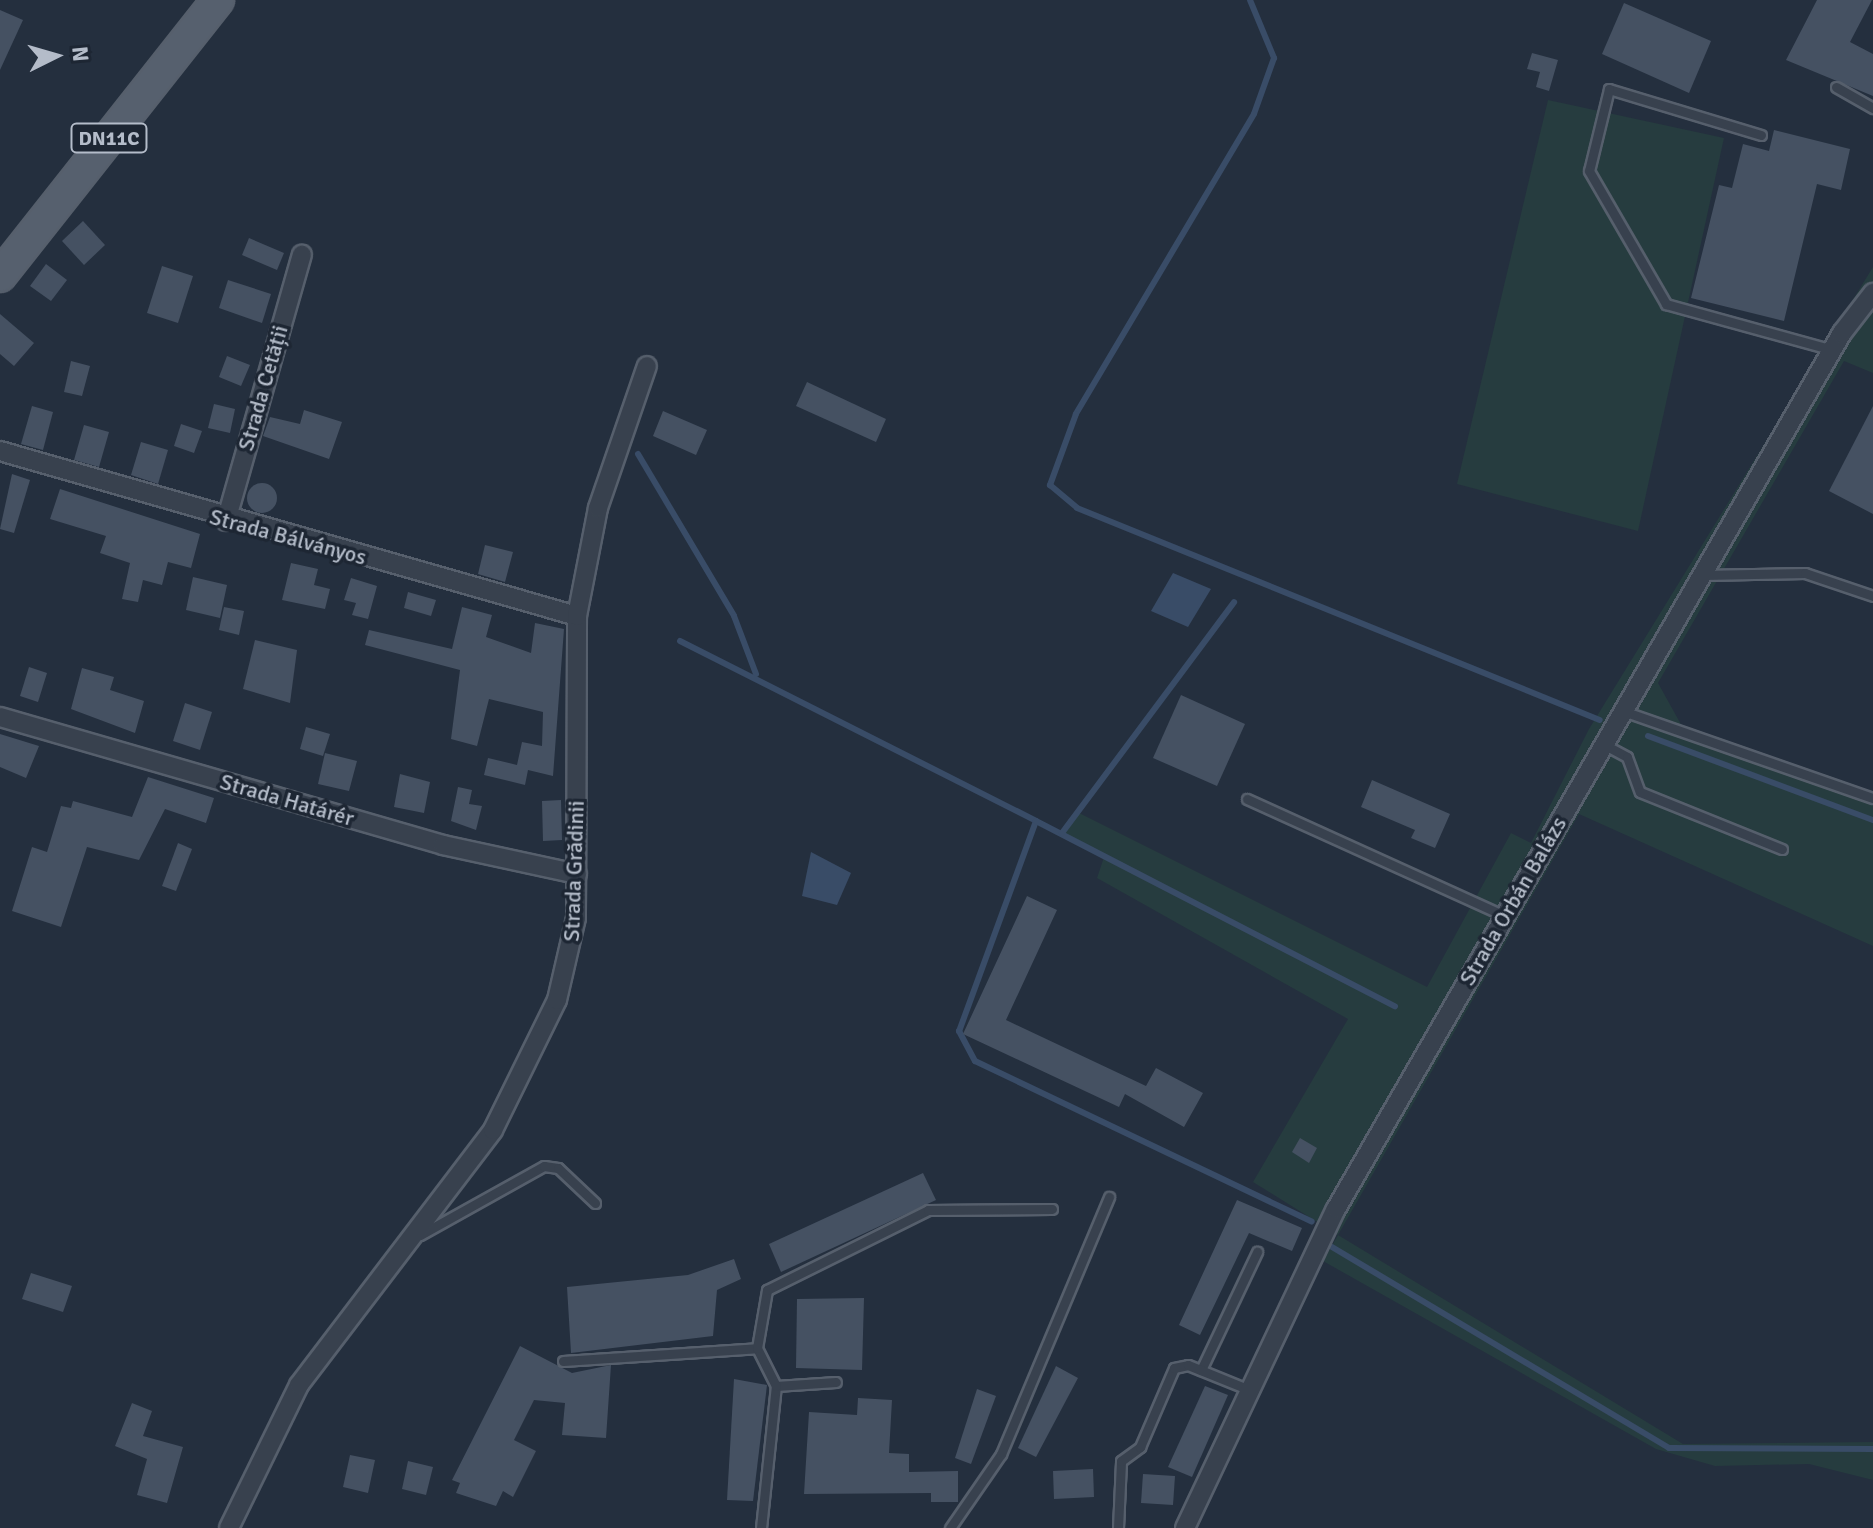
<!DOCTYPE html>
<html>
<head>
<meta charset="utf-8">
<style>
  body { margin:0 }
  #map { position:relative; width:1873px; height:1528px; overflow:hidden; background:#242f3e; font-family:Signika,sans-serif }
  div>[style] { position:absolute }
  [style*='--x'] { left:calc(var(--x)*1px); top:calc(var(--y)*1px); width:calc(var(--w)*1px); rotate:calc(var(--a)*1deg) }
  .green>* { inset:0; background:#263c3f }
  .water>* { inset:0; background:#394c67 }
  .stream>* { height:6px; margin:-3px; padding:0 3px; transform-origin:3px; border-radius:3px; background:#394c67 }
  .building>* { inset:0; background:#455162 }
  .round { border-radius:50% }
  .roads { filter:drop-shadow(2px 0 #565f6c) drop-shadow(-2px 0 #565f6c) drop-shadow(0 2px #565f6c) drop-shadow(0 -2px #565f6c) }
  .service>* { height:9px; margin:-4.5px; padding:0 4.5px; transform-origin:4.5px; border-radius:4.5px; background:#38414e }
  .minor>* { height:18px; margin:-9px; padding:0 9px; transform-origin:9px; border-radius:9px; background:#38414e }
  .primary>* { height:30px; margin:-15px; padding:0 15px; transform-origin:15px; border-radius:15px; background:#56606e }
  span { translate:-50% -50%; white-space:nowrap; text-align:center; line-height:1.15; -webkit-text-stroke:7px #1d2633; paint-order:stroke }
  .shield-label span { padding:2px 6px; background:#1d2633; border:2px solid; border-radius:6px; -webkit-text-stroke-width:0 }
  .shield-label { font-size:20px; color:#b4bcc9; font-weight:700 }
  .street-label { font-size:22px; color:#b4bcc9 }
  .north { position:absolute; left:16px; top:16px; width:80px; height:80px; -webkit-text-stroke:6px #1d2633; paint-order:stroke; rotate:85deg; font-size:22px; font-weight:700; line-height:32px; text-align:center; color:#b4bcc9 }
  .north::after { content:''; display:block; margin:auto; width:28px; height:36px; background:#b4bcc9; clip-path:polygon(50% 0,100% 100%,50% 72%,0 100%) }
</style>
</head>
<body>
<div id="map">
  <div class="green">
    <i style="clip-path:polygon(1548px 100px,1724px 138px,1638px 531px,1457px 484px)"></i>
    <i style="clip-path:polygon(1873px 267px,1873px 373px,1844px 361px,1658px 683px,1683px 728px,1873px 795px,1873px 946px,1579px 814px,1338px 1235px,1683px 1444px,1873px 1442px,1873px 1480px,1809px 1464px,1715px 1466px,1656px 1449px,1323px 1261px,1338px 1235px,1253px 1182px,1348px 1019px,1097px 878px,1105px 854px,1063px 836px,1079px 813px,1427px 987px,1511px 833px,1531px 843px,1589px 729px)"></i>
  </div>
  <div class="water">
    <i style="clip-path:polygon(1173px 573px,1211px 589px,1188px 627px,1151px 611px)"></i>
    <i style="clip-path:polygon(811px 852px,851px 873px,837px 905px,802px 896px)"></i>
  </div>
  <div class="stream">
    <i style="--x:1250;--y:0;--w:63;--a:67.5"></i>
    <i style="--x:1274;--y:58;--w:59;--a:109.7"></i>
    <i style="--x:1254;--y:114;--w:349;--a:120.7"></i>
    <i style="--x:1076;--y:414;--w:76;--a:110.1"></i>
    <i style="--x:1050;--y:485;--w:35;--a:40"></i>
    <i style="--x:1077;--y:508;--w:564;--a:22.07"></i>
    <i style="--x:638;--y:454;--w:188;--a:59.3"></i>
    <i style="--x:734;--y:616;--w:62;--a:69.2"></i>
    <i style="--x:680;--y:641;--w:399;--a:26.8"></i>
    <i style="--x:1036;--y:821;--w:224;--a:110.1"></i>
    <i style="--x:959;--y:1031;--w:34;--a:62"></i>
    <i style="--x:975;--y:1061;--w:373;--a:25.5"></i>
    <i style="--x:1648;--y:736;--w:240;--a:20.5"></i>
    <i style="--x:1036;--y:821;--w:404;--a:27.3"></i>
    <i style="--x:1062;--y:833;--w:288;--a:-53.3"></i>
    <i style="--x:1332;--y:1247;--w:392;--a:30.8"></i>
    <i style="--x:1669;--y:1448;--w:204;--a:0.3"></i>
  </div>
  <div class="building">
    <i style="clip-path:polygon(1817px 0,1872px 0,1850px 42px,1873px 54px,1873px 96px,1786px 60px)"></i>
    <i style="clip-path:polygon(1624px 3px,1711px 41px,1689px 93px,1602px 54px)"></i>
    <i style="clip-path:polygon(0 10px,23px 20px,0 70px)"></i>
    <i style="clip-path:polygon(1532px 53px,1558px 60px,1549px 91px,1536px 87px,1540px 72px,1527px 69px)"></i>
    <i style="clip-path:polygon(1774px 130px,1850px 149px,1841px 190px,1817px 184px,1784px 321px,1691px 298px,1719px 185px,1732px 188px,1743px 144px,1769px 151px)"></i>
    <i style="clip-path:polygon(83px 221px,105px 245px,84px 265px,62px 241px)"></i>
    <i style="clip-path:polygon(249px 238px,284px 253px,277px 270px,242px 255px)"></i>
    <i style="clip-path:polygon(46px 264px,67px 280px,51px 301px,30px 286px)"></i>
    <i style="clip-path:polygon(162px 266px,193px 276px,178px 323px,147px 313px)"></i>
    <i style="clip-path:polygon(228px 280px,271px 294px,262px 323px,219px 308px)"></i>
    <i style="clip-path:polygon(0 314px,34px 343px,14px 366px,0 354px)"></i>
    <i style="clip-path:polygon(227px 356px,250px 365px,241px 386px,219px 377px)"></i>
    <i style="clip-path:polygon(71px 361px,90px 366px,82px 396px,64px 392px)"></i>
    <i style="clip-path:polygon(807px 382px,886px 419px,876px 442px,796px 406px)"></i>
    <i style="clip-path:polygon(214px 404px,235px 409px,230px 433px,208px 428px)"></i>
    <i style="clip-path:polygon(32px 406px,53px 412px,43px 450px,21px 444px)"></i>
    <i style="clip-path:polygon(1873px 406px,1873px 514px,1829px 491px)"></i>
    <i style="clip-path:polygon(304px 410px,342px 422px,329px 459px,263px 436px,270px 417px,300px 424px)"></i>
    <i style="clip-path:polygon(663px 411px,707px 430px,696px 455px,653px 436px)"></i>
    <i style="clip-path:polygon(181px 424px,202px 431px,194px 453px,174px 446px)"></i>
    <i style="clip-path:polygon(84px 425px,109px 432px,99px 467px,74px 460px)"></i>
    <i style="clip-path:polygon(141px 442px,168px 450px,158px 484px,131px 475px)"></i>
    <i style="clip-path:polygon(12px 474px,30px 480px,14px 533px,0 529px)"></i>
    <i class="round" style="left:247px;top:483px;width:30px;height:30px"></i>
    <i style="clip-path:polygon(60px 489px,200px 534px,191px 568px,168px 562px,162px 585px,143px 580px,138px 602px,122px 599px,130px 563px,100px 553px,106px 536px,50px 519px)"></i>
    <i style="clip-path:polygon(485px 545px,513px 552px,505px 582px,478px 574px)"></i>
    <i style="clip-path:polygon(291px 563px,318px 569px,314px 585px,330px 589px,325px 609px,282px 600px)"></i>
    <i style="clip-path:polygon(193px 577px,227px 585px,220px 618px,186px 610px)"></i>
    <i style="clip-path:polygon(351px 578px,377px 586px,368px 619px,352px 615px,356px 603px,344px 600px)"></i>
    <i style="clip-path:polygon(408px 592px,436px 600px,431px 616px,404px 608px)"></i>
    <i style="clip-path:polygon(224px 607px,244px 611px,239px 635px,219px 630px)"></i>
    <i style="clip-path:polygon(462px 607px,492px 615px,486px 637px,531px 653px,535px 623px,564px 629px,553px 776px,528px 770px,525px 785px,484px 775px,488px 758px,517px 765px,522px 742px,542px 746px,543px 712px,489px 699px,477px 746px,451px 739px,460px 670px,365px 645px,369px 630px,452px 649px)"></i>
    <i style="clip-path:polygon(255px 640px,297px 650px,290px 703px,243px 689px)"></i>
    <i style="clip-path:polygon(29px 667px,47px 673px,38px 702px,20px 696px)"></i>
    <i style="clip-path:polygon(82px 668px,114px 677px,110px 690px,144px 701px,135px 733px,71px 709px)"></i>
    <i style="clip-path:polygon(1181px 695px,1245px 724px,1217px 786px,1153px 758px)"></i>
    <i style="clip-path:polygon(185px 703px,212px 712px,200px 750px,173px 741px)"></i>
    <i style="clip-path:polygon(306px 727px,330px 734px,323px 756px,300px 749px)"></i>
    <i style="clip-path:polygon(0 734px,39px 746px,26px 778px,0 767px)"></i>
    <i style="clip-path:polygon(325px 753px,357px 761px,349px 791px,318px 784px)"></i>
    <i style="clip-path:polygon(400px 774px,430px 782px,424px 813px,394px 807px)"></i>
    <i style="clip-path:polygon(148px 777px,214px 798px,206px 823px,165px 809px,139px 860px,87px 847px,61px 927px,12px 911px,32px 847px,47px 852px,61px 806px,71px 808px,73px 801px,132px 817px)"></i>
    <i style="clip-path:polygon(1372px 780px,1450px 814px,1435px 848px,1411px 838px,1415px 830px,1361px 807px)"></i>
    <i style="clip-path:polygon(458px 787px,472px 790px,469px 804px,482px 806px,476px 830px,451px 821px)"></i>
    <i style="clip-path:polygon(561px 800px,562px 840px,543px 841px,542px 801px)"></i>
    <i style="clip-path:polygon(178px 843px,192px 849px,176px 891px,162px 886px)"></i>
    <i style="clip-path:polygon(1027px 896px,1057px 910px,1006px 1020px,1146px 1086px,1156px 1068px,1203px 1093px,1184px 1127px,1125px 1094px,1119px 1107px,963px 1034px)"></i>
    <i style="clip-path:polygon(1300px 1138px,1317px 1148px,1309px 1163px,1292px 1152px)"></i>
    <i style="clip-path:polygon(923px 1173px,936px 1200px,781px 1272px,769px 1244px)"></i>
    <i style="clip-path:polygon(1237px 1200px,1302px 1228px,1292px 1251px,1249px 1233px,1200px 1335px,1179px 1325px)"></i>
    <i style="clip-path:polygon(734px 1259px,741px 1279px,717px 1290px,713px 1336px,571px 1353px,567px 1287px,688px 1275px)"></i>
    <i style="clip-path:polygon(31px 1273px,72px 1286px,63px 1312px,22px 1299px)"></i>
    <i style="clip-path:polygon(864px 1298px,862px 1370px,796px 1368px,797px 1299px)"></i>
    <i style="clip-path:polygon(520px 1346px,572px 1373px,611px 1365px,606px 1438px,562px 1435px,565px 1403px,534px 1400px,514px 1440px,536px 1451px,513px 1497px,503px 1491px,496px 1506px,456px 1493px,460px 1483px,452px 1480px)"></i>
    <i style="clip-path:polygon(1056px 1366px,1078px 1378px,1036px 1457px,1018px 1448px)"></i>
    <i style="clip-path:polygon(734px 1379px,767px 1385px,753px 1501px,727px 1500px)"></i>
    <i style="clip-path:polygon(1205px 1386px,1228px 1395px,1192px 1477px,1168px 1467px)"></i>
    <i style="clip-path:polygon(977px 1389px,996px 1396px,971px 1464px,955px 1458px)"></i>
    <i style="clip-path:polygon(858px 1398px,892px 1400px,889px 1453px,909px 1454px,909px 1472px,958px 1471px,958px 1502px,931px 1502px,931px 1493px,804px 1494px,809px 1412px,857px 1415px)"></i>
    <i style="clip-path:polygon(132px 1403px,152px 1411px,143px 1436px,183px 1447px,167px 1503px,137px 1495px,147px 1459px,115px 1446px)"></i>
    <i style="clip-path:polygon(350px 1455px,375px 1460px,368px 1493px,343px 1487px)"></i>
    <i style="clip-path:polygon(408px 1461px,433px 1467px,426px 1495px,402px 1489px)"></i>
    <i style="clip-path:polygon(1093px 1469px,1094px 1497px,1054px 1499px,1053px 1471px)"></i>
    <i style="clip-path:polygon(1143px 1474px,1175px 1476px,1173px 1505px,1141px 1503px)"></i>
  </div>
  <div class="roads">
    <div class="service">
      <i style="--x:1836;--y:87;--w:43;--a:29.6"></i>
      <i style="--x:1761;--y:135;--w:159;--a:-163.2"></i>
      <i style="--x:1609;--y:89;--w:84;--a:103.7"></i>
      <i style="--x:1589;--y:171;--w:154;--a:59.9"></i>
      <i style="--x:1666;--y:304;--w:173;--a:15.4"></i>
      <i style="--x:1702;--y:575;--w:103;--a:-1.1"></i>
      <i style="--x:1805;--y:573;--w:72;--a:18.7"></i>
      <i style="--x:1623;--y:711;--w:265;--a:19.2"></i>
      <i style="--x:1603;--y:744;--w:27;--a:28"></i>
      <i style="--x:1627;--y:757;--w:37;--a:70"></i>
      <i style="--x:1640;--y:792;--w:153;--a:21.9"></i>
      <i style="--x:1247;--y:799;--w:283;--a:24.4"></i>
      <i style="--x:420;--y:1235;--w:142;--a:-29.1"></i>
      <i style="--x:544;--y:1166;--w:14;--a:8"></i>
      <i style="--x:558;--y:1168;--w:51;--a:43.4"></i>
      <i style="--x:563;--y:1361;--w:194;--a:-3.8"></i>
      <i style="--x:1201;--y:1370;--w:131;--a:-64.6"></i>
      <i style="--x:776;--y:1386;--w:60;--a:-3.8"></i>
      <i style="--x:761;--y:1528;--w:143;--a:-84"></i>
      <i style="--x:776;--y:1386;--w:42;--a:-116.6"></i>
      <i style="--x:757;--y:1348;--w:59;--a:-80.2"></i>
      <i style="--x:767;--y:1290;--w:180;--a:-26.4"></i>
      <i style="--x:928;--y:1210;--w:124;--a:-0.5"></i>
      <i style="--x:950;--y:1528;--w:90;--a:-55.4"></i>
      <i style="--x:1001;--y:1454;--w:279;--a:-67.2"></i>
      <i style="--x:1118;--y:1528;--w:67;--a:-87.4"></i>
      <i style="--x:1121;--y:1461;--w:24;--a:-36"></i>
      <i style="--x:1140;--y:1447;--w:86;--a:-66.7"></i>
      <i style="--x:1174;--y:1368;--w:14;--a:-12"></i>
      <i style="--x:1188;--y:1365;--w:67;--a:22"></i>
    </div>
    <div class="minor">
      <i style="--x:0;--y:451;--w:600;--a:15.96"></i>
      <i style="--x:226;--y:521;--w:277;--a:-74.1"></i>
      <i style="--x:0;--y:717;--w:461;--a:16.1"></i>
      <i style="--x:443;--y:845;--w:137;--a:12.2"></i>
      <i style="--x:229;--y:1528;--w:159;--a:-63.9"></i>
      <i style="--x:299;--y:1385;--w:320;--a:-52.7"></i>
      <i style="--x:493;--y:1130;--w:145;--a:-63.8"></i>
      <i style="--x:557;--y:1000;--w:84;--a:-77"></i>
      <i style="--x:576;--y:918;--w:302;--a:-89.8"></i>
      <i style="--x:577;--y:616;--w:110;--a:-79"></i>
      <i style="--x:598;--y:508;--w:150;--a:-71"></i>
      <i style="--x:1185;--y:1528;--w:353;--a:-64.7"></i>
      <i style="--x:1336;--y:1209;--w:1012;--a:-59.99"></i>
      <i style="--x:1842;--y:333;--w:51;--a:-52.2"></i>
    </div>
    <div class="primary">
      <i style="--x:0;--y:276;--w:352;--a:-51.7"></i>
    </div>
  </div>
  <div class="shield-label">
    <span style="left:109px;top:138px">DN11C</span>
  </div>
  <div class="street-label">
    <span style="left:263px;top:388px;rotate:-74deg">Strada Cetății</span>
    <span style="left:288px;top:537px;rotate:15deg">Strada Bálványos</span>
    <span style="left:287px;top:800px;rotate:16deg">Strada Határér</span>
    <span style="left:574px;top:871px;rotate:-88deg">Strada Grădinii</span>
    <span style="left:1513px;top:901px;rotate:-60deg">Strada Orbán Balázs</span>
  </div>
  <div class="north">N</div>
</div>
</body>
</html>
